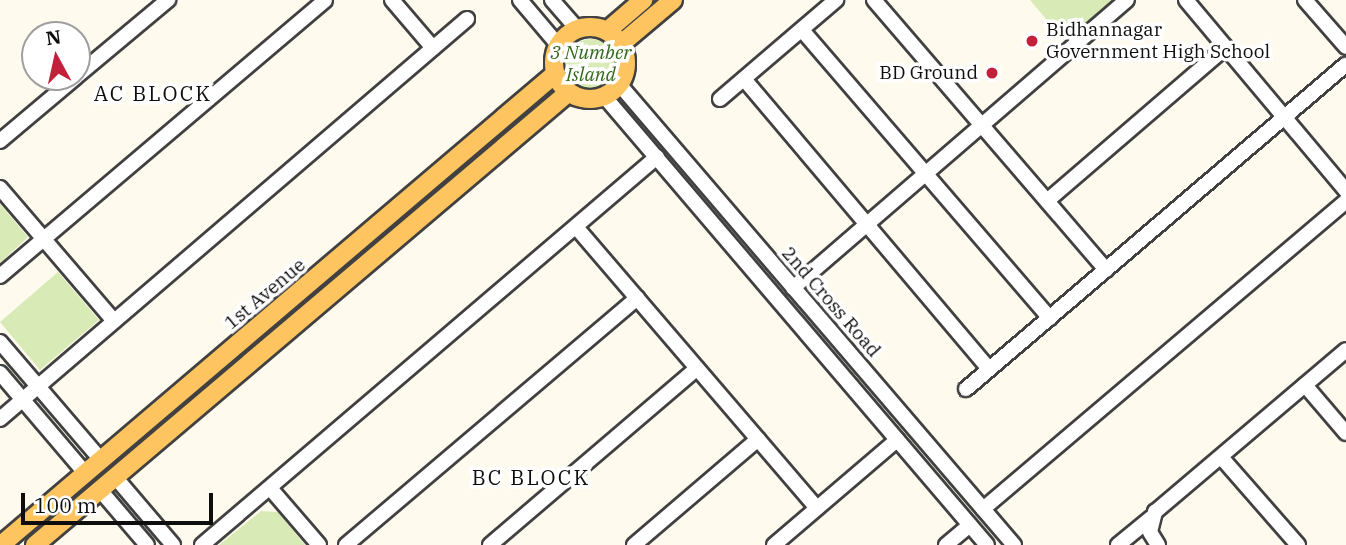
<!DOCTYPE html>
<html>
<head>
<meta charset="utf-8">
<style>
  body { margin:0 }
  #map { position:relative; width:1346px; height:545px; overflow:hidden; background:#fffaee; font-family:"IBM Plex Serif",serif }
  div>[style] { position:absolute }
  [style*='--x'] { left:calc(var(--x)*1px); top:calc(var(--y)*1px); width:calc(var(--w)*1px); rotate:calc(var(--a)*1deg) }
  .green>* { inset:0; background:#d8ebb6 }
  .round { border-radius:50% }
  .roads { filter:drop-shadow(2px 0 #414141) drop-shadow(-2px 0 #414141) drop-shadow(0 2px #414141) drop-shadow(0 -2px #414141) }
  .minor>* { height:14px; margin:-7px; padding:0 7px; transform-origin:7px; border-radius:7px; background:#fff }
  .major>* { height:18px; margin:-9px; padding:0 9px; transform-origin:9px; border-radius:9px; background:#fdc460 }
  .major>.ring { margin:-9px; padding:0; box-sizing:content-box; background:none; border:18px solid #fdc460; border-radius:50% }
  .dots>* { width:19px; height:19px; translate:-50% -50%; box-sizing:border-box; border:4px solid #fff; border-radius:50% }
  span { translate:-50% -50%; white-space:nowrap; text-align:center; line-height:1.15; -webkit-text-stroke:7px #fff; paint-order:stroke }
  .poi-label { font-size:19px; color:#0e0e0e }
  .left { translate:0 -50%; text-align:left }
  .right { translate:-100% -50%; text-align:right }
  .park-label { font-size:19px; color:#34681b; font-style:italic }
  .street-label { font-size:19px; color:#0e0e0e }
  .neighbourhood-label { font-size:21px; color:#0e0e0e; letter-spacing:2px }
  .north { position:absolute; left:21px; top:21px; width:70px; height:70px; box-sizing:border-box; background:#fff; border:2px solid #9f9f9f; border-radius:50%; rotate:352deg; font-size:19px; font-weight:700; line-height:28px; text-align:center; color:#0e0e0e }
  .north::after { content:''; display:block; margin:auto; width:24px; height:32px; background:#c3203b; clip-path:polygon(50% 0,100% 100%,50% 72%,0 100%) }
  .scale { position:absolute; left:21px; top:493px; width:192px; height:32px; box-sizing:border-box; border:4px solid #0e0e0e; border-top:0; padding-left:9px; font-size:21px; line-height:24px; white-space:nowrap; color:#0e0e0e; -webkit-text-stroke:5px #fff; paint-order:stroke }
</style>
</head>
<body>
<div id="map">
  <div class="green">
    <i style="clip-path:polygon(1030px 0,1116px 0,1066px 43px)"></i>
    <i class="round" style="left:566px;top:39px;width:50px;height:50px"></i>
    <i style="clip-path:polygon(0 204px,28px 237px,0 263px)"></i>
    <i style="clip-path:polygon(58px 272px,99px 320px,40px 370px,0 322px)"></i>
    <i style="clip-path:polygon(261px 511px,278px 512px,305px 545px,219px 545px)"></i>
  </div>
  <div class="roads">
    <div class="minor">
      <i style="--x:392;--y:0;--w:63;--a:49.5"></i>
      <i style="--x:520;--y:0;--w:59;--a:49.8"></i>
      <i style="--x:552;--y:0;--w:38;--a:49"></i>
      <i style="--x:874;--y:0;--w:356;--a:49.3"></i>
      <i style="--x:1186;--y:0;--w:249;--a:50"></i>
      <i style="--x:1305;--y:0;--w:62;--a:48.9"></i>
      <i style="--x:802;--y:30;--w:380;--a:49.3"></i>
      <i style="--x:77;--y:76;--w:119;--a:-39.9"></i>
      <i style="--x:744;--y:79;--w:380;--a:49.8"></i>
      <i style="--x:619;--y:84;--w:607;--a:49.41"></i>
      <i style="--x:604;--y:96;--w:590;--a:49.54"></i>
      <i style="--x:720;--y:99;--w:153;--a:-40.5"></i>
      <i style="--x:0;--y:141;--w:99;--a:-40.1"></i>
      <i style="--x:0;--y:188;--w:175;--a:49.4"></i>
      <i style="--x:1047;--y:201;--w:236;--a:-40.7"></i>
      <i style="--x:576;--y:227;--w:370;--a:49.4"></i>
      <i style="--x:0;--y:276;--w:426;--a:-40.3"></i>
      <i style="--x:793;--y:288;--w:441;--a:-40.8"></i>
      <i style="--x:0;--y:342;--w:155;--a:49.4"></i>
      <i style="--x:0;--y:373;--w:131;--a:49.6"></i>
      <i style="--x:1305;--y:385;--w:63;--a:49.5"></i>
      <i style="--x:966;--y:389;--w:499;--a:-40.5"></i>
      <i style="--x:0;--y:419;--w:615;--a:-40.58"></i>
      <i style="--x:1221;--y:457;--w:117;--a:48.8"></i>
      <i style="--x:116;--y:478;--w:88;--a:49.6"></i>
      <i style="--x:270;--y:488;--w:75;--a:49.3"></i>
      <i style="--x:100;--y:490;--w:72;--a:49.5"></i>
      <i style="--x:983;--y:509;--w:476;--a:-40.3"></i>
      <i style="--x:202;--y:545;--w:598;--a:-40.46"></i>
      <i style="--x:346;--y:545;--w:382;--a:-40.3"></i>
      <i style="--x:490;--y:545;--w:272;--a:-40.5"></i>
      <i style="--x:634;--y:545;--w:163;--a:-40.5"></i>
      <i style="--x:774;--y:545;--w:162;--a:-40.5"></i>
      <i style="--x:946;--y:545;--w:31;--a:-40"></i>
      <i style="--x:1118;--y:545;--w:43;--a:-39.3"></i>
      <i style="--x:1158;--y:545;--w:15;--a:-122"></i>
      <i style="--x:1150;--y:532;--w:21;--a:-76"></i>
      <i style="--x:1155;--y:512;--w:250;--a:-40.3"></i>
    </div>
    <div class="major">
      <i class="ring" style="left:554px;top:27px;width:54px;height:54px"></i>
      <i style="--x:607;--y:31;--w:48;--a:-40.7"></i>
      <i style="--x:621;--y:44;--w:68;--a:-40.2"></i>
      <i style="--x:1;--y:545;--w:727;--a:-40.37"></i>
      <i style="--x:35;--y:545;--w:700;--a:-40.31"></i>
    </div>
  </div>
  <div class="dots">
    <i style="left:1032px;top:41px;background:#c3203b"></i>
    <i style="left:992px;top:73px;background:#c3203b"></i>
  </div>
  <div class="poi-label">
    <span class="left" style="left:1046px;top:41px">Bidhannagar<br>Government High School</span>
    <span class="right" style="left:978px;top:73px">BD Ground</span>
  </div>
  <div class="park-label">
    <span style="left:591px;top:64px">3 Number<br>Island</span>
  </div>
  <div class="street-label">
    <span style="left:265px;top:294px;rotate:-40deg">1st Avenue</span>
    <span style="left:831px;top:302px;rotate:49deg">2nd Cross Road</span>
  </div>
  <div class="neighbourhood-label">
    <span style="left:153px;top:93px">AC BLOCK</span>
    <span style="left:531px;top:477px">BC BLOCK</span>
  </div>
  <div class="north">N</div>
  <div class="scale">100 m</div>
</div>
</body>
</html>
